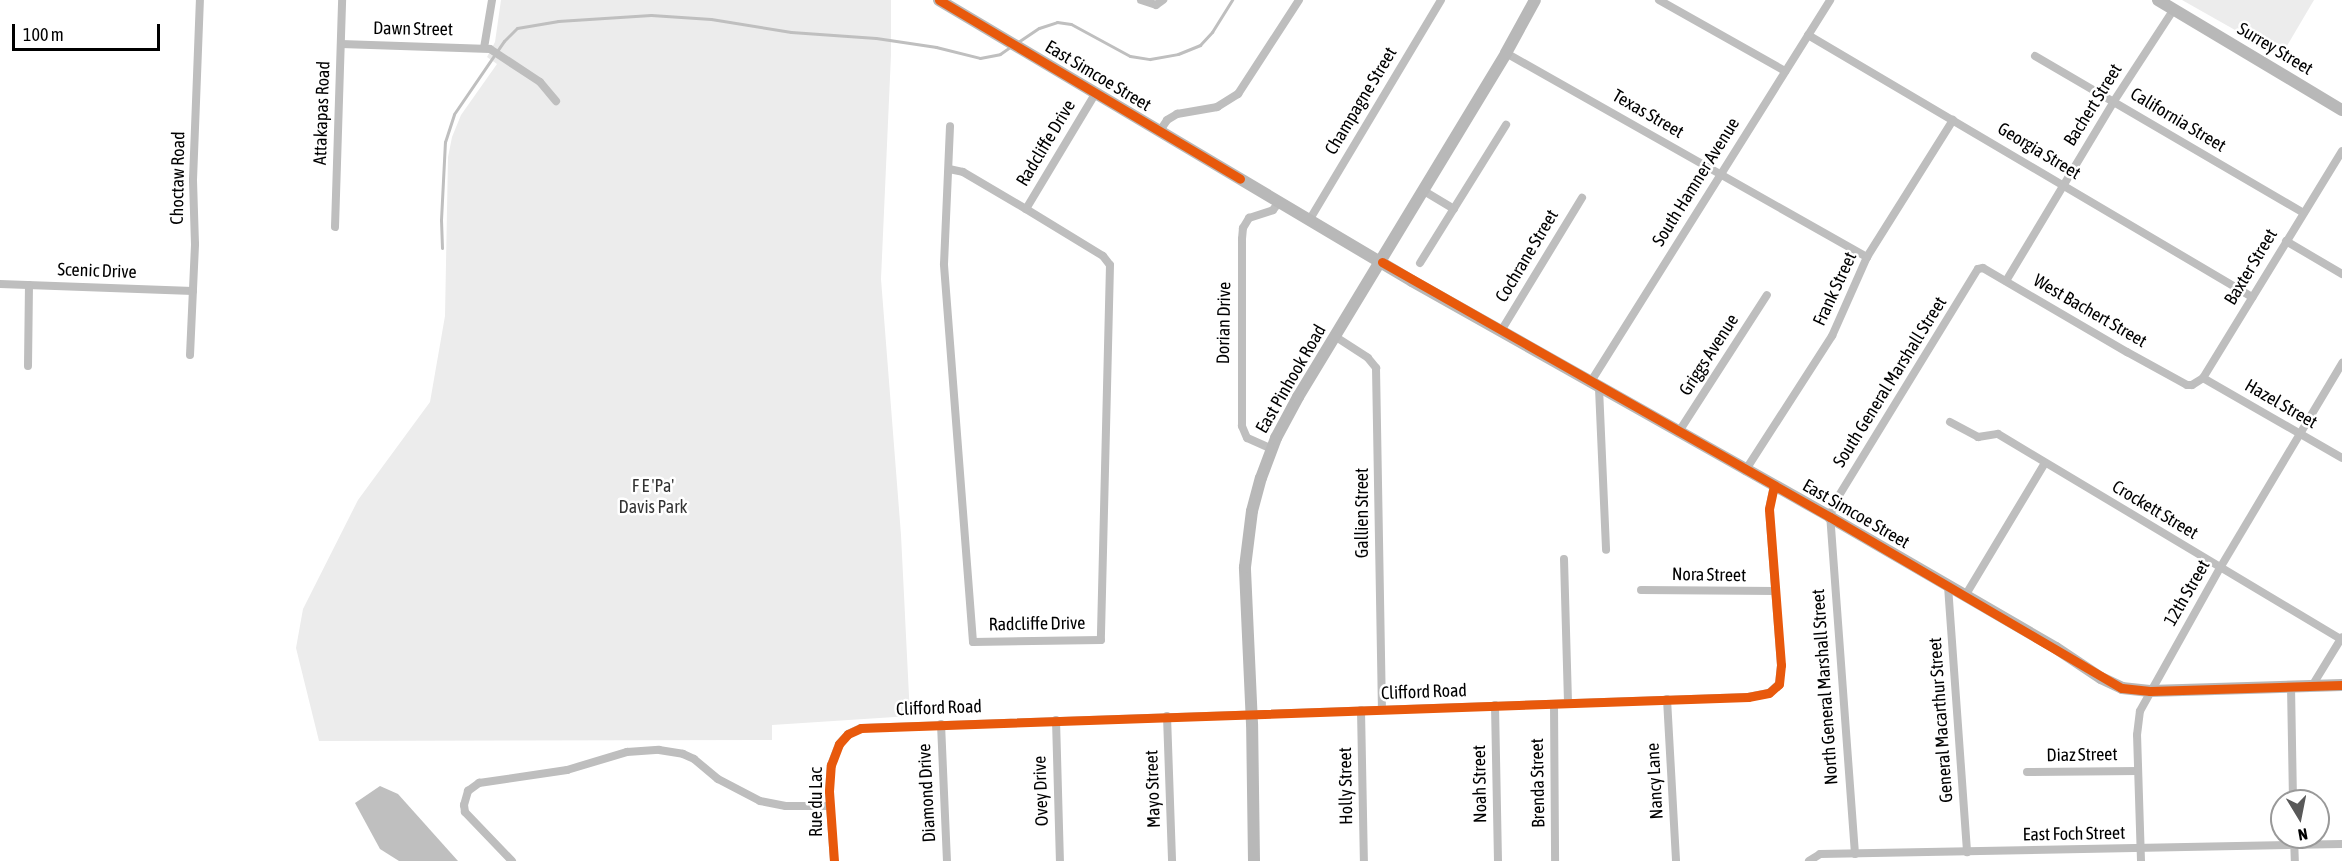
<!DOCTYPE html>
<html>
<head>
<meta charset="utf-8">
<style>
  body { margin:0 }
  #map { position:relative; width:2342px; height:861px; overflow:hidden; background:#fff; font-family:"Asap Condensed",sans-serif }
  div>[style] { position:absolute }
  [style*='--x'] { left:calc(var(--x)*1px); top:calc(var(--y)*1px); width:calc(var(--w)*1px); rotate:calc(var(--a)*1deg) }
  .green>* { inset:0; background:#ececec }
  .water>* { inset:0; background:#bfbfbf }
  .stream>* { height:3px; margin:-1.5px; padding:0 1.5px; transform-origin:1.5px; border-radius:1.5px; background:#bfbfbf }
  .street>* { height:8px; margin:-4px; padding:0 4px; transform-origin:4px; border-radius:4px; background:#bebebe }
  .secondary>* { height:12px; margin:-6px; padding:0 6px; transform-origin:6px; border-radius:6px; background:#b8b8b8 }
  .cycleway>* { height:9px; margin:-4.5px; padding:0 4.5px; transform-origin:4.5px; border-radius:4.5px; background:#e8590c }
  span { translate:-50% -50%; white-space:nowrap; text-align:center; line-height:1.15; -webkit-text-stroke:5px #fff; paint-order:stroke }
  .street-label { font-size:18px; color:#000 }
  .park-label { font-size:18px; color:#333 }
  .north { position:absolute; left:2270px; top:789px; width:60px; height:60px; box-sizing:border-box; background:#fff; border:2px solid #999; border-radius:50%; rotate:170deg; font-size:16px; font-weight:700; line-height:24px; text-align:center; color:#000 }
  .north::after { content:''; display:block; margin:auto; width:21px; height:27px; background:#595959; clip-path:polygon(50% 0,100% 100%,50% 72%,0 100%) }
  .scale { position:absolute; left:12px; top:24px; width:148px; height:27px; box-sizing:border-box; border:3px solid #000; border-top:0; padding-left:8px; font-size:18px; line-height:21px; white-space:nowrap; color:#000; -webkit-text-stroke:4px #fff; paint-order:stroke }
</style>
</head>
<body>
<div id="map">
  <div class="green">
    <i style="clip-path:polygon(501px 0,891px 0,891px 55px,881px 279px,901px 535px,910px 716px,772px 725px,772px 740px,319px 741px,296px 648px,303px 609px,358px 500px,430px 402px,445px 316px,448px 157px,452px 137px,461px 115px,497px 64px,487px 57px,495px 42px)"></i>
    <i style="clip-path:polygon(2182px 0,2314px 0,2281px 56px)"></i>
  </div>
  <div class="water">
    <i style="clip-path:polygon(380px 786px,398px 794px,458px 861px,399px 861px,380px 849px,355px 803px)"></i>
  </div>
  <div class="stream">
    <i style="--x:1018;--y:42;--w:25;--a:-34"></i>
    <i style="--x:1039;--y:28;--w:19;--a:-18"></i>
    <i style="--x:1057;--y:22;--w:14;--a:8"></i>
    <i style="--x:1071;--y:24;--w:67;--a:28.5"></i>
    <i style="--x:1130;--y:56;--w:20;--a:9"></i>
    <i style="--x:1150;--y:59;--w:28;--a:-10"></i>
    <i style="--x:1178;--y:54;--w:24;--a:-22"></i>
    <i style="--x:1200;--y:45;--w:18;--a:-47"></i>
    <i style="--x:1212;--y:32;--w:38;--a:-58"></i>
    <i style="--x:442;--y:248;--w:28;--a:-92"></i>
    <i style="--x:441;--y:220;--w:78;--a:-87.1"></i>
    <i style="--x:445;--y:142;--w:29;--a:-72"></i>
    <i style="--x:454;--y:114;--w:88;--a:-55.6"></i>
    <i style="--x:504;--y:41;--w:18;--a:-45"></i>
    <i style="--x:517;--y:28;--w:42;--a:-9.7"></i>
    <i style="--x:558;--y:21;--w:93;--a:-3.7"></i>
    <i style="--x:651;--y:15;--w:60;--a:3.8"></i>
    <i style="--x:711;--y:19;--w:81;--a:9.2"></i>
    <i style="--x:791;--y:32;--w:85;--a:4"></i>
    <i style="--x:876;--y:38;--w:61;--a:8.5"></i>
    <i style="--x:936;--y:47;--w:45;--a:14"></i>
    <i style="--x:980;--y:58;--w:20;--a:-11"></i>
    <i style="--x:1000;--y:54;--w:12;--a:-35"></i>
  </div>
  <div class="street">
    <i style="--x:1141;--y:0;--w:16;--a:18"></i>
    <i style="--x:1156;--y:5;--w:9;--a:-36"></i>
    <i style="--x:1659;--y:0;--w:145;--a:29.4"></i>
    <i style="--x:1808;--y:35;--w:516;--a:30.54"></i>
    <i style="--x:341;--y:44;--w:149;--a:1.9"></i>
    <i style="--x:490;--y:49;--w:60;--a:33.4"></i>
    <i style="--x:540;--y:82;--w:25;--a:50"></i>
    <i style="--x:484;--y:48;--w:49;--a:-80.5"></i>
    <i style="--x:1506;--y:53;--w:415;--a:29.5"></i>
    <i style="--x:2035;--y:56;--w:311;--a:30.3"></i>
    <i style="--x:1159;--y:132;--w:14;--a:-56"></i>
    <i style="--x:1167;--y:120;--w:12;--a:-31"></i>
    <i style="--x:1177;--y:114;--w:41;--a:-9.9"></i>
    <i style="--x:1217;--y:107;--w:25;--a:-32"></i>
    <i style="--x:1238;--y:94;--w:112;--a:-57"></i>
    <i style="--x:949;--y:169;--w:14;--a:12"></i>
    <i style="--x:963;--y:172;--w:73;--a:30.4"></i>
    <i style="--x:1026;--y:209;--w:90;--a:31.4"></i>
    <i style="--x:1103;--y:256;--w:11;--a:52"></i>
    <i style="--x:1110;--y:265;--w:375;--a:91.4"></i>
    <i style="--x:1101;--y:640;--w:128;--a:179.1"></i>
    <i style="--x:973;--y:642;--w:379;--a:-94.4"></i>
    <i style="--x:944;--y:264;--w:138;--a:-87.5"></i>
    <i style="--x:1424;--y:191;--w:35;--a:31"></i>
    <i style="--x:1026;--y:209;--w:134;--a:-59"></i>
    <i style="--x:1310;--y:219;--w:255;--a:-59.1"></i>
    <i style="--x:335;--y:227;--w:227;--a:-88.2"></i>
    <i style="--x:2286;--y:241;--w:65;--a:30.5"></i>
    <i style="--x:1420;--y:263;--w:163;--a:-58.1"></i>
    <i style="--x:2006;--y:281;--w:210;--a:-59"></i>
    <i style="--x:2114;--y:101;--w:110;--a:-56.9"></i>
    <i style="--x:0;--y:284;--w:193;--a:2.1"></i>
    <i style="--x:1501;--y:331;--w:156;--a:-58.7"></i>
    <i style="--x:1336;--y:337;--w:38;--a:33"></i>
    <i style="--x:1368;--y:358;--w:13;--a:51"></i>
    <i style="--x:1376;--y:368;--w:342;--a:89"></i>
    <i style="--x:190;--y:355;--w:111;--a:-87.4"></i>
    <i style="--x:195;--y:244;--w:64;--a:-91.8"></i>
    <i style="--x:193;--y:180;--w:180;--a:-87.8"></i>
    <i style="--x:28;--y:366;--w:81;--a:-89.3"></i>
    <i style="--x:2203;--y:378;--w:160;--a:29.9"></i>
    <i style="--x:1590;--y:383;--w:452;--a:-57.9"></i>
    <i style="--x:1599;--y:388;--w:162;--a:87.5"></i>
    <i style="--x:1950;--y:422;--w:32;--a:28"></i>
    <i style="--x:1978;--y:437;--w:20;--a:-9"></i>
    <i style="--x:1998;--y:434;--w:401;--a:30.9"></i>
    <i style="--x:1678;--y:433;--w:164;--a:-57.2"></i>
    <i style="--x:1272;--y:449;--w:27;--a:-156"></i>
    <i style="--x:1247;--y:438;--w:13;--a:-113"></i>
    <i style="--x:1242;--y:426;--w:187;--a:-90"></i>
    <i style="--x:1242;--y:239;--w:11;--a:-85"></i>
    <i style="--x:1243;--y:228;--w:12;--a:-59"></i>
    <i style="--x:1249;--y:218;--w:25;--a:-18"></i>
    <i style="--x:1273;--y:210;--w:10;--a:-53"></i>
    <i style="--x:1745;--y:471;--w:161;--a:-57.2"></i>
    <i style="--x:1832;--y:336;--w:86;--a:-66.1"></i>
    <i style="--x:1867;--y:257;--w:162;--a:-57.9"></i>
    <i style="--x:1564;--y:559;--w:144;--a:88.4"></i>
    <i style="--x:1948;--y:586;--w:267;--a:85.9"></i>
    <i style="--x:1641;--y:590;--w:135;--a:0.4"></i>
    <i style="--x:1965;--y:596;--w:155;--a:-59"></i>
    <i style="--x:2291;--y:686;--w:115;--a:89"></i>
    <i style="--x:2312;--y:686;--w:57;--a:-58.5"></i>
    <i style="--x:1667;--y:699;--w:162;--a:86.8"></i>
    <i style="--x:1554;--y:704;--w:157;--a:89.6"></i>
    <i style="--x:1495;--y:705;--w:156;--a:88.9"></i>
    <i style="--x:1361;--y:710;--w:151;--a:88.9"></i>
    <i style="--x:1167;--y:716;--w:145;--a:88"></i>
    <i style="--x:1056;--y:720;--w:141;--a:88.4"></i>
    <i style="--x:941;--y:724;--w:137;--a:87.5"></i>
    <i style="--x:2027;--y:772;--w:111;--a:-0.5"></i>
    <i style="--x:2294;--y:837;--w:24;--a:88"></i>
    <i style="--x:1855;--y:854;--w:338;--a:-94.2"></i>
    <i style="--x:1830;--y:517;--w:16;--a:-72"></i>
    <i style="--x:1835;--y:502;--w:273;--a:-58.5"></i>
    <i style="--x:1978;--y:269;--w:5;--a:-11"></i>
    <i style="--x:1983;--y:268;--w:167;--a:30.3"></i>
    <i style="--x:2127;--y:352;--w:68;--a:28.8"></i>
    <i style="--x:2187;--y:385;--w:5;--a:0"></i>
    <i style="--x:2192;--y:385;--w:13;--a:-32"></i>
    <i style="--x:2203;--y:378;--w:266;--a:-58.5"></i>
    <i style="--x:512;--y:861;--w:68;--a:-133.8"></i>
    <i style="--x:465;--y:812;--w:7;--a:-98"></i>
    <i style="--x:464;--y:805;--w:15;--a:-74"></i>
    <i style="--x:468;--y:791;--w:14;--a:-36"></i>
    <i style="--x:479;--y:783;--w:89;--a:-8.4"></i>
    <i style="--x:567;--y:770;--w:63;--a:-16.7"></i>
    <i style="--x:627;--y:752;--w:32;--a:-4"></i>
    <i style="--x:659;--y:750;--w:24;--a:9"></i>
    <i style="--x:683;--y:754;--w:12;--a:24"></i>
    <i style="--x:694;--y:759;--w:31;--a:40"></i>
    <i style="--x:718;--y:779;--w:47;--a:27.6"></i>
    <i style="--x:760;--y:801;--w:26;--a:11"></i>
    <i style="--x:786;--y:806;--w:44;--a:0"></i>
    <i style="--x:834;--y:861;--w:70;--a:-94.1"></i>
    <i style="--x:829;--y:791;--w:26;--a:-86"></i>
    <i style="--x:831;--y:765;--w:22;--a:-69"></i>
    <i style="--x:839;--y:744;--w:13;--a:-48"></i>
    <i style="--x:848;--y:734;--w:14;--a:-25"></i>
    <i style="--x:861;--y:728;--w:888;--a:-2"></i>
    <i style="--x:1748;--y:697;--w:21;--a:-11"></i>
    <i style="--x:1769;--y:693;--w:13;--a:-42"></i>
    <i style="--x:1779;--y:684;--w:19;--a:-84"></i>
    <i style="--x:1781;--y:665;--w:156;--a:-94.4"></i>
    <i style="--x:1769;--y:509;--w:24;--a:-78"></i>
    <i style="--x:1809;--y:861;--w:13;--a:-32"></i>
    <i style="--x:1820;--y:854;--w:522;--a:-1.1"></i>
    <i style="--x:2141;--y:861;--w:126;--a:-91.8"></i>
    <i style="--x:2137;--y:735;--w:24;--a:-83"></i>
    <i style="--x:2140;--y:711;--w:164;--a:-60.8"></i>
    <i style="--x:2220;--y:568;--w:239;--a:-59.2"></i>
  </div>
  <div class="secondary">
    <i style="--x:939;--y:0;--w:550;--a:30.71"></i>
    <i style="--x:1412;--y:281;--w:480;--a:29.4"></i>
    <i style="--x:1830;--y:517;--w:261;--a:30.1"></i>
    <i style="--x:2056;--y:648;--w:54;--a:33.7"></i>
    <i style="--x:2101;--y:678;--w:23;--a:25"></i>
    <i style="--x:2122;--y:688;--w:28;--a:6"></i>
    <i style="--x:2150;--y:691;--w:192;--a:-1.8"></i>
    <i style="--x:2158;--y:0;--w:214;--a:30.9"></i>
    <i style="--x:1254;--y:861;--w:137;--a:-90.8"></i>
    <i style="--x:1252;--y:724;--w:157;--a:-92.6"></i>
    <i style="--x:1245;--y:567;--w:56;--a:-82.9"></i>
    <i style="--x:1252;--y:511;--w:34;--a:-75"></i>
    <i style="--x:1261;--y:478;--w:43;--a:-69.4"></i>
    <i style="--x:1276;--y:438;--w:47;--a:-61.8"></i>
    <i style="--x:1298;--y:397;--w:402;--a:-58.8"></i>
    <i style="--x:1506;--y:53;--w:60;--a:-61.3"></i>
  </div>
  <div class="cycleway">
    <i style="--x:939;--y:0;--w:350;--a:30.7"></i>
    <i style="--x:1382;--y:262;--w:515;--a:29.65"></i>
    <i style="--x:1830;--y:517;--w:338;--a:30.4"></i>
    <i style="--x:2122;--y:688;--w:28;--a:6"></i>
    <i style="--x:2150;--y:691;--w:192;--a:-1.8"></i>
    <i style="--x:834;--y:861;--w:70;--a:-94.1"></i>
    <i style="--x:829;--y:791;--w:26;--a:-86"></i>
    <i style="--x:831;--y:765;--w:22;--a:-69"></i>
    <i style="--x:839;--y:744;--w:13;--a:-48"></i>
    <i style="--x:848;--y:734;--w:14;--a:-25"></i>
    <i style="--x:861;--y:728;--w:888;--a:-2"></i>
    <i style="--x:1748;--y:697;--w:21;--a:-11"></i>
    <i style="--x:1769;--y:693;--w:13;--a:-42"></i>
    <i style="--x:1779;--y:684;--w:19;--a:-84"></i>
    <i style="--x:1781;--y:665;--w:156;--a:-94.4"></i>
    <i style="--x:1769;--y:509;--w:24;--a:-78"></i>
  </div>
  <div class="street-label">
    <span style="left:413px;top:29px;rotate:1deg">Dawn Street</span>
    <span style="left:2275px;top:49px;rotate:31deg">Surrey Street</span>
    <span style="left:1098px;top:76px;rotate:31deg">East Simcoe Street</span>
    <span style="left:1361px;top:101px;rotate:-59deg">Champagne Street</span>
    <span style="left:2093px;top:105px;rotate:-58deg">Bachert Street</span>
    <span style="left:322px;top:113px;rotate:-88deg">Attakapas Road</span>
    <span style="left:1648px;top:114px;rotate:30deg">Texas Street</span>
    <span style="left:2178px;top:120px;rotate:31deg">California Street</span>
    <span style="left:1046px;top:143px;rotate:-59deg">Radcliffe Drive</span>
    <span style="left:2039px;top:151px;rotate:31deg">Georgia Street</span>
    <span style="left:178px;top:178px;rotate:-89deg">Choctaw Road</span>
    <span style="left:1696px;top:182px;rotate:-58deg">South Hamner Avenue</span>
    <span style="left:1527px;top:256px;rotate:-59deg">Cochrane Street</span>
    <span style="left:2251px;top:267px;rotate:-59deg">Baxter Street</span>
    <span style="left:97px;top:271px;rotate:2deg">Scenic Drive</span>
    <span style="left:1835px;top:289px;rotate:-65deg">Frank Street</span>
    <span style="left:2090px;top:311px;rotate:30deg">West Bachert Street</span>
    <span style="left:1224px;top:323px;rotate:-89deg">Dorian Drive</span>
    <span style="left:1709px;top:355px;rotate:-57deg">Griggs Avenue</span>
    <span style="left:1291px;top:379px;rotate:-60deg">East Pinhook Road</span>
    <span style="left:1890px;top:382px;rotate:-58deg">South General Marshall Street</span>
    <span style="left:2281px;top:404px;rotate:30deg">Hazel Street</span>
    <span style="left:2155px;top:510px;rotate:31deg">Crockett Street</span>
    <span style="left:1362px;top:513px;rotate:-90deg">Gallien Street</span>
    <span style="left:1856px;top:514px;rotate:30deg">East Simcoe Street</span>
    <span style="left:1709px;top:575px;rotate:1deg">Nora Street</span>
    <span style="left:2187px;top:593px;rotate:-60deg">12th Street</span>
    <span style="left:1037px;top:624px;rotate:-1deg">Radcliffe Drive</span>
    <span style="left:1825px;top:687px;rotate:-94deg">North General Marshall Street</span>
    <span style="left:1424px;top:692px;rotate:-2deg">Clifford Road</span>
    <span style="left:939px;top:708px;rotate:-2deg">Clifford Road</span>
    <span style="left:1941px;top:720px;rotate:-94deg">General Macarthur Street</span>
    <span style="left:2082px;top:755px;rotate:-1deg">Diaz Street</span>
    <span style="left:1655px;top:781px;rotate:-93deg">Nancy Lane</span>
    <span style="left:1538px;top:783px;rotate:-91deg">Brenda Street</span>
    <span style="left:1480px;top:784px;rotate:-91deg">Noah Street</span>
    <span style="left:1346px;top:786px;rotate:-91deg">Holly Street</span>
    <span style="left:1153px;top:789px;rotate:-92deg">Mayo Street</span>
    <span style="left:1041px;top:791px;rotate:-92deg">Ovey Drive</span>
    <span style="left:927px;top:793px;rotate:-93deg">Diamond Drive</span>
    <span style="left:816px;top:802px;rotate:-90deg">Rue du Lac</span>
    <span style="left:2074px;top:834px;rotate:-1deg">East Foch Street</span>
  </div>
  <div class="park-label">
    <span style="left:653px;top:497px">F E 'Pa'<br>Davis Park</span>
  </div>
  <div class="north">N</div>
  <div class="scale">100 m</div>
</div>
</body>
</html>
